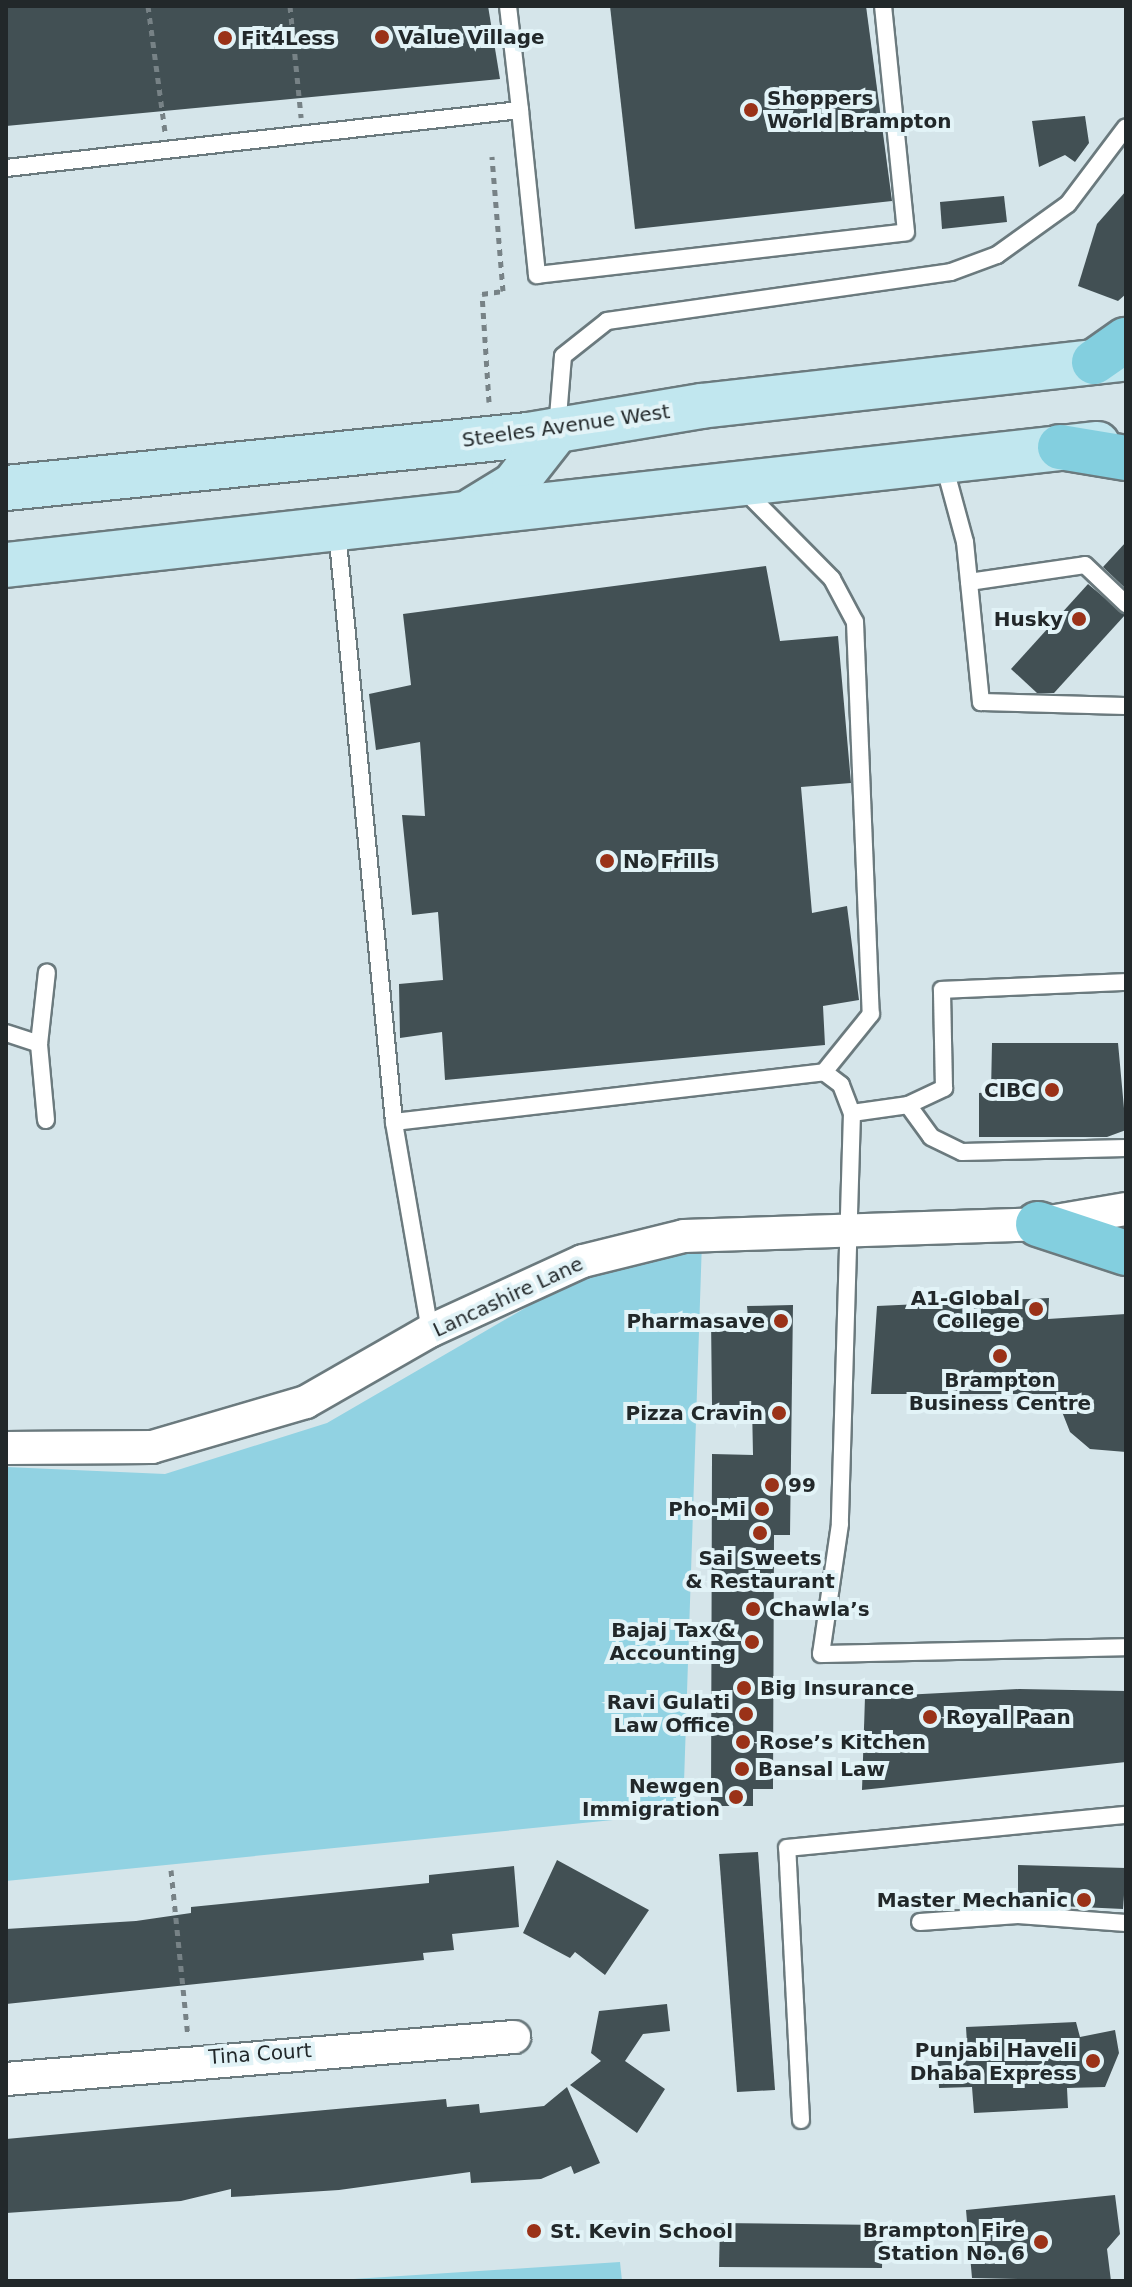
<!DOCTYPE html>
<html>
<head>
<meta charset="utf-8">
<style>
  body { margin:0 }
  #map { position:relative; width:1132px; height:2287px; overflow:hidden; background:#d5e5ea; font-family:"DejaVu Sans",sans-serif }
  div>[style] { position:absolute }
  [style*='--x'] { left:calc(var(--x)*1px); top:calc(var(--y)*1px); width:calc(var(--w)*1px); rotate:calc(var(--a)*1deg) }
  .green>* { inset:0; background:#91d2e2 }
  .building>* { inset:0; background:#425054 }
  .path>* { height:5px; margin-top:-2.5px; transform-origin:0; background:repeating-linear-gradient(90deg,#778286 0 6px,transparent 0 12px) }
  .roads { filter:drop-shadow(2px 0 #6b7a7e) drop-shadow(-2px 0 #6b7a7e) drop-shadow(0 2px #6b7a7e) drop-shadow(0 -2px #6b7a7e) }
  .service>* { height:16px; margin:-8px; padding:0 8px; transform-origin:8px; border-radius:8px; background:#fff }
  .minor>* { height:32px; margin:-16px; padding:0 16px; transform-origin:16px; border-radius:16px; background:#fff }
  .secondary>* { height:44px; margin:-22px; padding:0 22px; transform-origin:22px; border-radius:22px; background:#c1e7ef }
  .primary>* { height:44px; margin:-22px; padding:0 22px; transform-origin:22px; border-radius:22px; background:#83cfdf }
  .dots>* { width:22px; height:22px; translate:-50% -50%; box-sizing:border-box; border:4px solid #e2f3f7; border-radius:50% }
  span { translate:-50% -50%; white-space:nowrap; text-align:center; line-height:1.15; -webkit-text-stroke:8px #e2f3f7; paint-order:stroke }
  .poi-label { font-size:20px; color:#22282a; font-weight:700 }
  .left { translate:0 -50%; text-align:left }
  .right { translate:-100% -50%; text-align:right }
  .street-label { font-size:20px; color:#22282a }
  .frame { position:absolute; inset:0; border:8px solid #22282a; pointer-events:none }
</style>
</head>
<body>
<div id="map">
  <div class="green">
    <i style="clip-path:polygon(702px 1241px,683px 1813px,6px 1881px,6px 1467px,165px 1474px,327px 1423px,606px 1261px)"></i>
    <i style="clip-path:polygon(620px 2262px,622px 2281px,338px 2280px)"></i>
  </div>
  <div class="building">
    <i style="clip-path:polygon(6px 6px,488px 6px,500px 79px,6px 126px)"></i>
    <i style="clip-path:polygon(610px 6px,866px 6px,892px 201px,635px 229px)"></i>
    <i style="clip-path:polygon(1085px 116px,1089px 143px,1075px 162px,1065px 155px,1039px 167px,1032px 121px)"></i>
    <i style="clip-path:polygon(1126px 191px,1126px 294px,1118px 301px,1078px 286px,1097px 224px)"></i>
    <i style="clip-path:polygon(1004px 196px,1007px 222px,942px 229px,940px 202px)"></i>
    <i style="clip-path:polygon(1126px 542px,1126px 589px,1103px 567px)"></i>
    <i style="clip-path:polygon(766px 566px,780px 641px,838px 636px,851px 783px,801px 787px,812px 913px,847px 906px,859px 1000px,823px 1006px,825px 1045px,445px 1080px,442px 1032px,400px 1038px,399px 984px,443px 980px,438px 912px,412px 915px,402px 815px,425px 816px,420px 742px,376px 750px,369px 694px,411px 685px,403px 614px)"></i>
    <i style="clip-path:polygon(1088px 584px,1125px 615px,1054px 693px,1037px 693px,1011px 669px)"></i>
    <i style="clip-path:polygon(992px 1043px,1118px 1043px,1126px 1130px,1107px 1137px,979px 1137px,979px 1093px,991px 1092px)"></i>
    <i style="clip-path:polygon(1049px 1298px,1048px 1319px,1126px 1314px,1126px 1452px,1090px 1449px,1070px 1432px,1055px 1394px,871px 1394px,877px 1306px)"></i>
    <i style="clip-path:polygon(793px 1305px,790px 1535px,774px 1535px,773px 1789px,753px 1789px,753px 1806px,711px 1806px,712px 1454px,753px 1455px,752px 1405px,712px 1405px,711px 1318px,748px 1318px,747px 1306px)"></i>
    <i style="clip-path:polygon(1019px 1689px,1126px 1691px,1126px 1762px,862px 1790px,865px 1697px)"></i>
    <i style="clip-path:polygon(758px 1852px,775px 2090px,737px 2092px,719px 1854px)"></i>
    <i style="clip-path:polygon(557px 1860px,649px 1910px,605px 1975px,575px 1952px,570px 1958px,523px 1933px)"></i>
    <i style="clip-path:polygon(1018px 1865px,1126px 1868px,1123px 1909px,1018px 1904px)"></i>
    <i style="clip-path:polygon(514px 1866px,519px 1927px,452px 1934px,454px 1950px,423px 1953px,424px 1960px,6px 2004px,6px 1929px,136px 1921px,191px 1913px,191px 1907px,429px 1883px,429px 1875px)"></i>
    <i style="clip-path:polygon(667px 2004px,670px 2031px,643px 2034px,625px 2061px,665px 2089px,637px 2133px,570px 2085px,601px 2061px,591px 2053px,599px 2011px)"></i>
    <i style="clip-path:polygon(1076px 2022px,1080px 2037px,1115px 2030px,1119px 2053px,1105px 2087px,1067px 2088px,1068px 2108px,974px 2113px,972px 2087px,939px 2088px,937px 2046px,967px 2044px,966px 2027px)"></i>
    <i style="clip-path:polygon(567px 2087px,600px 2163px,574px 2174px,571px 2166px,541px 2179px,471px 2183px,470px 2172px,339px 2190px,231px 2197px,231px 2189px,181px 2201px,6px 2213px,6px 2139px,446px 2099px,447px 2107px,479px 2104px,480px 2113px,544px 2106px)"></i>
    <i style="clip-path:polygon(1115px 2195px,1120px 2234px,1107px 2249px,1111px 2281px,972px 2278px,966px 2210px)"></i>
    <i style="clip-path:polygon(720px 2223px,883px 2225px,882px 2268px,719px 2267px)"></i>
  </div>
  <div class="path">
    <i style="--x:148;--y:6;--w:127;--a:82.3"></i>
    <i style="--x:290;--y:6;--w:112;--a:84.3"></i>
    <i style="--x:489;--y:402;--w:108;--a:-93.7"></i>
    <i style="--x:482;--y:294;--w:21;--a:-8"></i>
    <i style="--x:503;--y:291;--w:135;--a:-94.7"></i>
    <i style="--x:171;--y:1870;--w:167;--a:84.2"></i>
  </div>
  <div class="roads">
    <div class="service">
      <i style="--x:508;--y:6;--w:105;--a:83.4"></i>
      <i style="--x:6;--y:168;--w:517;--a:-6.44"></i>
      <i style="--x:520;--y:110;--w:166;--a:84.1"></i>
      <i style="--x:537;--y:275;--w:371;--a:-6.6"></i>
      <i style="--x:906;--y:232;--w:227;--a:-95.8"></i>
      <i style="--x:557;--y:429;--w:73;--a:-85.3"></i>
      <i style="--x:563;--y:356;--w:56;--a:-38.5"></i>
      <i style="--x:607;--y:321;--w:347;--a:-8.1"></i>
      <i style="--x:951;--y:272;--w:49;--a:-20.3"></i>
      <i style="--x:997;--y:255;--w:87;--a:-35.7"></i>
      <i style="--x:1068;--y:204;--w:96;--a:-53"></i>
      <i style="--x:943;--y:461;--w:84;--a:74.8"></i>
      <i style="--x:965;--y:542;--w:161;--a:84.3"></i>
      <i style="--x:981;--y:702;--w:145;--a:1.6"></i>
      <i style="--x:742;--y:488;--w:128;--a:45.3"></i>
      <i style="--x:832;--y:579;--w:49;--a:61.9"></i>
      <i style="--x:855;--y:622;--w:392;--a:87.7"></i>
      <i style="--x:871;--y:1014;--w:75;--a:129"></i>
      <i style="--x:337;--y:531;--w:594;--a:84.49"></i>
      <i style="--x:969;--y:582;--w:117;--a:-8.3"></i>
      <i style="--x:1085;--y:565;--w:57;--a:43.6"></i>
      <i style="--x:6;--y:1033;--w:35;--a:18"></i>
      <i style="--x:908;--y:1105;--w:39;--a:54"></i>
      <i style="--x:931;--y:1137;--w:34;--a:26"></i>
      <i style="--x:962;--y:1152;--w:164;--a:-1.4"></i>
      <i style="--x:852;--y:1113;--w:57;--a:-8.1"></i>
      <i style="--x:908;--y:1105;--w:40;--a:-25"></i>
      <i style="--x:944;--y:1088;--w:98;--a:-91.2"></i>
      <i style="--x:942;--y:990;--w:184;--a:-2.5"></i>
      <i style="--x:46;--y:1120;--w:76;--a:-95.3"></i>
      <i style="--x:39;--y:1044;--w:72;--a:-83.7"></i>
      <i style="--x:430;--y:1331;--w:212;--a:-99.8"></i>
      <i style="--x:394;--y:1122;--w:433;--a:-6.6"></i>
      <i style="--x:824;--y:1072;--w:21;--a:37"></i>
      <i style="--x:841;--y:1085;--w:30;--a:69"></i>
      <i style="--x:852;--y:1113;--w:411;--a:91.7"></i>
      <i style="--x:840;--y:1524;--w:131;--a:98.3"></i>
      <i style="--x:821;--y:1654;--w:305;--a:-1.3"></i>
      <i style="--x:920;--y:1922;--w:98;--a:-4.1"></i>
      <i style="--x:1018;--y:1915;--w:108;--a:4.2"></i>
      <i style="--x:801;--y:2120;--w:272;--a:-92.9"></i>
      <i style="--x:787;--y:1848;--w:341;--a:-5.6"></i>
    </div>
    <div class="minor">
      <i style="--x:6;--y:1448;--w:146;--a:-0.4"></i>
      <i style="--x:152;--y:1447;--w:160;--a:-16.3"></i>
      <i style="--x:306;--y:1402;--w:143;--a:-29.8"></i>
      <i style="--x:430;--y:1331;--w:168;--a:-24.6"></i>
      <i style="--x:583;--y:1261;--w:104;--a:-13.9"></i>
      <i style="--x:684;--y:1236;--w:354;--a:-1.9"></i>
      <i style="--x:1038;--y:1224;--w:89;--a:-9.7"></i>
      <i style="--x:6;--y:2079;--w:510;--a:-4.73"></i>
    </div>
    <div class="secondary">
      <i style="--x:6;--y:488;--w:525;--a:-5.8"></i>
      <i style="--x:528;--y:435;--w:175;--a:-9.5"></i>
      <i style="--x:701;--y:406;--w:428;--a:-6.4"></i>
      <i style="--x:473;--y:510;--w:48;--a:-31.4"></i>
      <i style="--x:514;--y:485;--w:70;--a:-52"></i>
      <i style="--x:6;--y:565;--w:1098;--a:-6.33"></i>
    </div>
    <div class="primary">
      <i style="--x:1094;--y:362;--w:39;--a:-35"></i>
      <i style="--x:1060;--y:447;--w:67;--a:9.5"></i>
      <i style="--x:1038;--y:1224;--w:93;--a:18.2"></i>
    </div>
  </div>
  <div class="dots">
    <i style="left:382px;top:37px;background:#9a3218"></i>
    <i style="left:225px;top:38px;background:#9a3218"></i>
    <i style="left:751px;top:110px;background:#9a3218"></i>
    <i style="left:1079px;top:619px;background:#9a3218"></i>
    <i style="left:607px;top:861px;background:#9a3218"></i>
    <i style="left:1052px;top:1090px;background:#9a3218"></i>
    <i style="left:1036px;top:1309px;background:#9a3218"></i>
    <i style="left:781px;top:1321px;background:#9a3218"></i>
    <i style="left:1000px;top:1356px;background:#9a3218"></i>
    <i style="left:779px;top:1413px;background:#9a3218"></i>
    <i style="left:772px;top:1485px;background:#9a3218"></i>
    <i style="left:762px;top:1509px;background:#9a3218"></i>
    <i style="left:760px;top:1533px;background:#9a3218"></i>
    <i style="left:753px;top:1609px;background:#9a3218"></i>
    <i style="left:752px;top:1642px;background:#9a3218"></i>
    <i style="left:744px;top:1688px;background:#9a3218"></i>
    <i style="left:746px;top:1714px;background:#9a3218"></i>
    <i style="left:930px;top:1717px;background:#9a3218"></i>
    <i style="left:743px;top:1742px;background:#9a3218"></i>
    <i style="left:742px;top:1769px;background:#9a3218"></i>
    <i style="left:736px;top:1797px;background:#9a3218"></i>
    <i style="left:1084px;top:1900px;background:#9a3218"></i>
    <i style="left:1093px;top:2061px;background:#9a3218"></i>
    <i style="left:534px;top:2231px;background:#9a3218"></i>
    <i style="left:1041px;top:2242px;background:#9a3218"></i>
  </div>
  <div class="poi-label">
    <span class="left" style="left:398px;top:37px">Value Village</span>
    <span class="left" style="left:241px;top:38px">Fit4Less</span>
    <span class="left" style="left:767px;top:110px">Shoppers<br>World Brampton</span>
    <span class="right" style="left:1063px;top:619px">Husky</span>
    <span class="left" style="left:623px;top:861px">No Frills</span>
    <span class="right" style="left:1036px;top:1090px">CIBC</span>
    <span class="right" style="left:1020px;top:1310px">A1-Global<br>College</span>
    <span class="right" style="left:765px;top:1321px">Pharmasave</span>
    <span style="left:1000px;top:1392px">Brampton<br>Business Centre</span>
    <span class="right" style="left:763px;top:1413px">Pizza Cravin</span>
    <span class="left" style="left:788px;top:1485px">99</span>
    <span class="right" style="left:746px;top:1509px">Pho-Mi</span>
    <span style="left:760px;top:1570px">Sai Sweets<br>&amp; Restaurant</span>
    <span class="left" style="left:769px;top:1609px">Chawla’s</span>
    <span class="right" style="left:736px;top:1642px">Bajaj Tax &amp;<br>Accounting</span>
    <span class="left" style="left:760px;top:1688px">Big Insurance</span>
    <span class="right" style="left:730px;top:1714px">Ravi Gulati<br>Law Office</span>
    <span class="left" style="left:946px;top:1717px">Royal Paan</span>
    <span class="left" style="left:759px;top:1742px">Rose’s Kitchen</span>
    <span class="left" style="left:758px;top:1769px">Bansal Law</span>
    <span class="right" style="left:720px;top:1798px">Newgen<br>Immigration</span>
    <span class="right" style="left:1068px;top:1900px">Master Mechanic</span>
    <span class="right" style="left:1077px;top:2062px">Punjabi Haveli<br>Dhaba Express</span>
    <span class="right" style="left:1025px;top:2242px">Brampton Fire<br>Station No. 6</span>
    <span class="left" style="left:550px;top:2231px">St. Kevin School</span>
  </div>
  <div class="street-label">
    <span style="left:566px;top:426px;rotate:-8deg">Steeles Avenue West</span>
    <span style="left:508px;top:1297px;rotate:-25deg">Lancashire Lane</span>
    <span style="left:260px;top:2054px;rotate:-4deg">Tina Court</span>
  </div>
  <div class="frame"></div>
</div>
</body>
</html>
